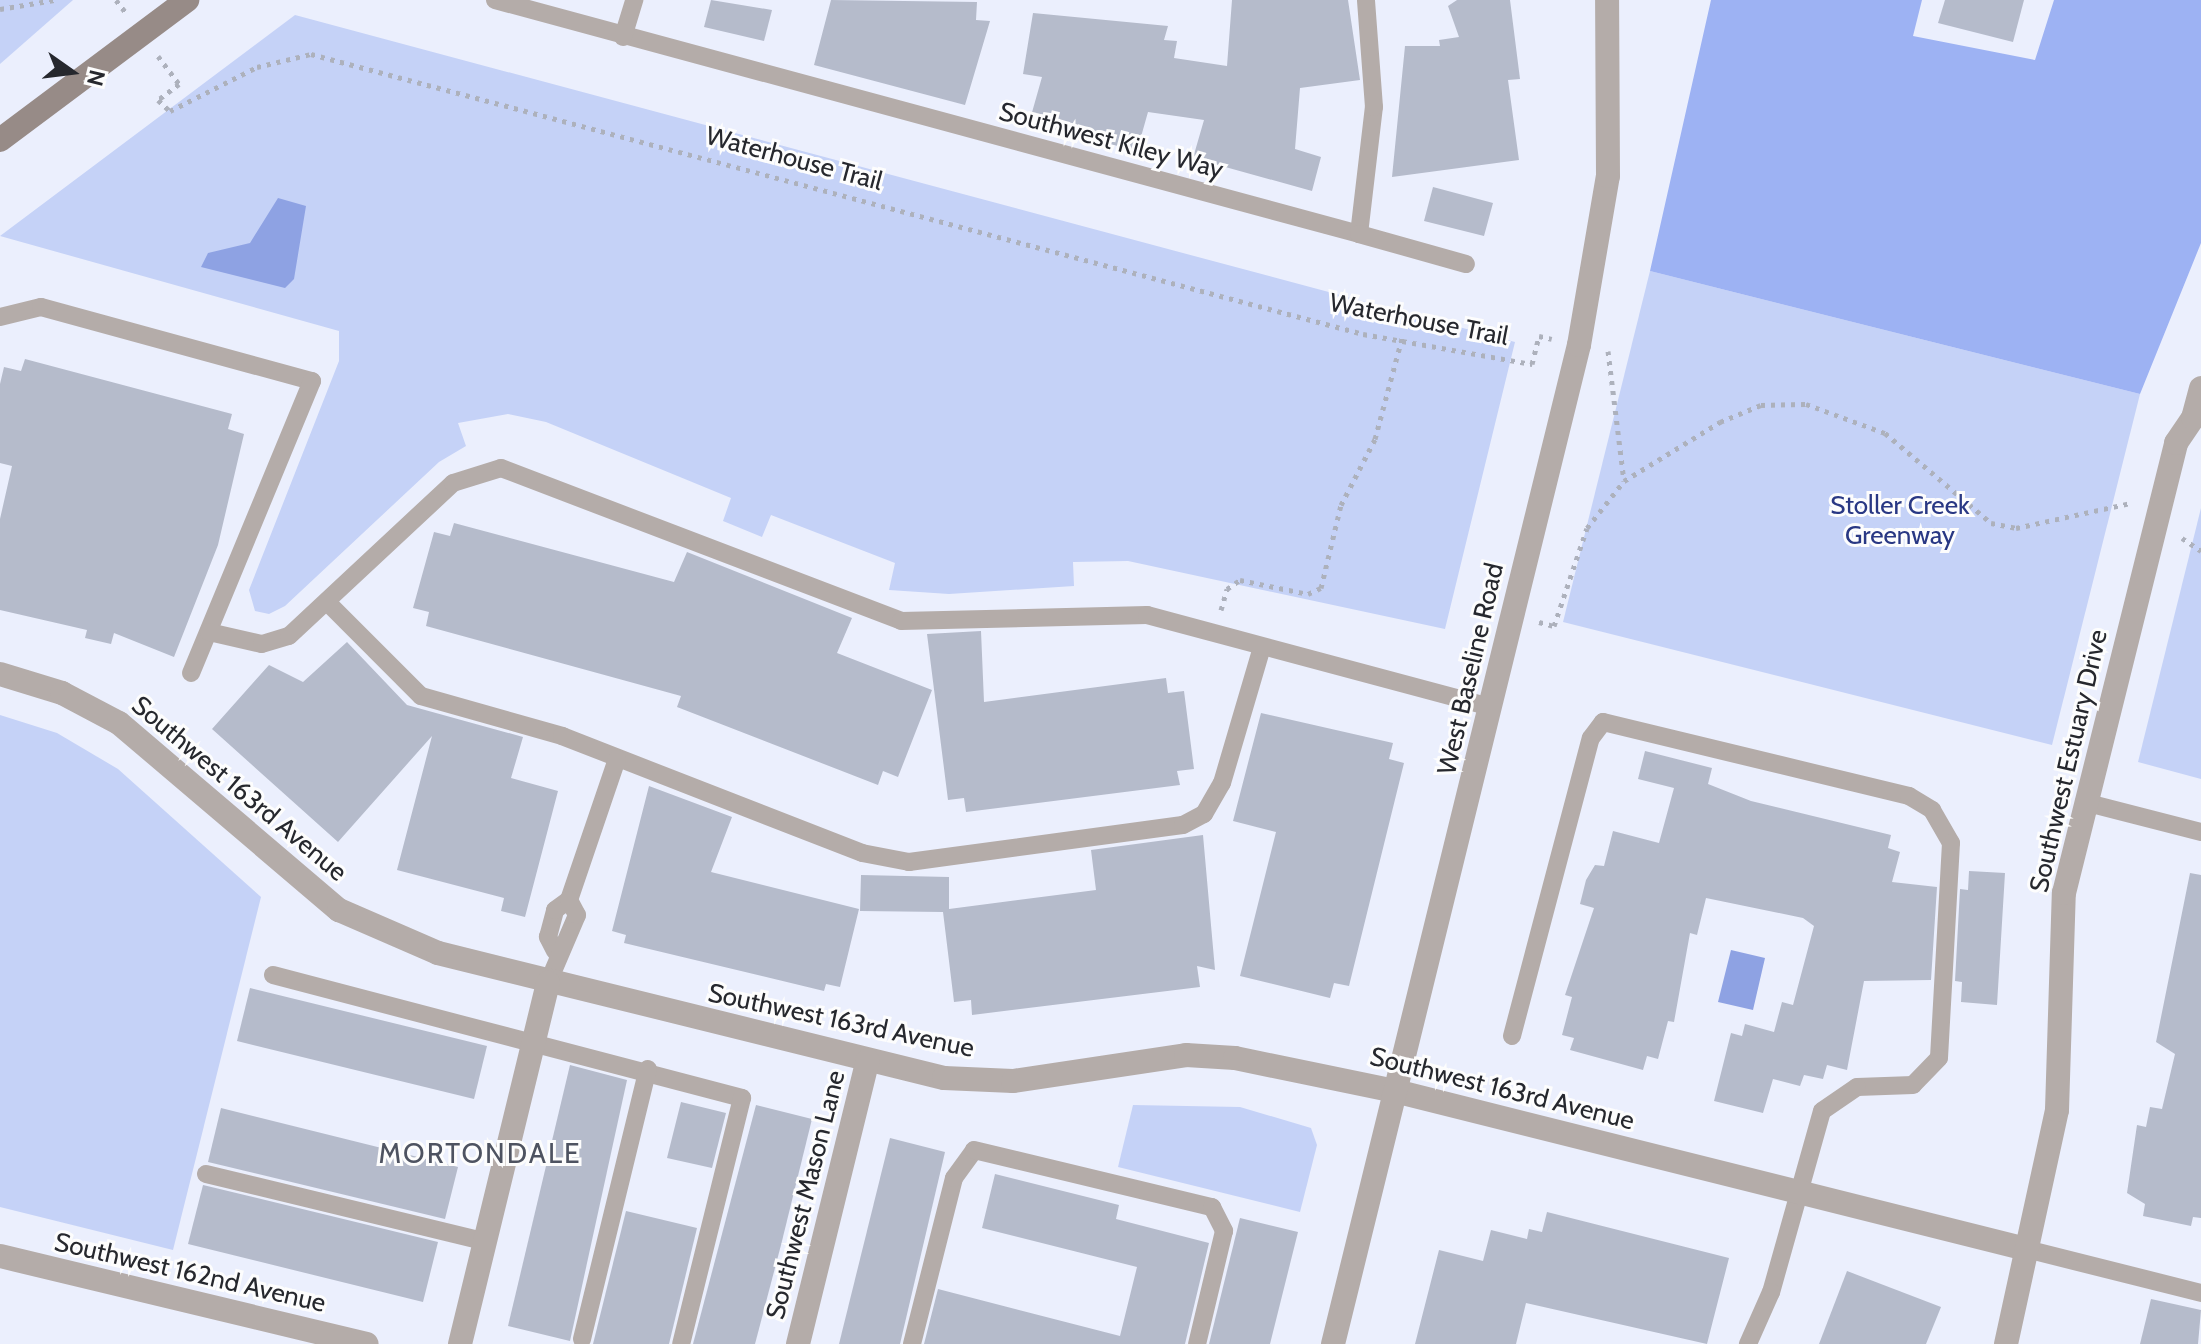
<!DOCTYPE html>
<html>
<head>
<meta charset="utf-8">
<style>
  body { margin:0 }
  #map { position:relative; width:2201px; height:1344px; overflow:hidden; background:#ebeffd; font-family:Cabin,sans-serif }
  div>[style] { position:absolute }
  [style*='--x'] { left:calc(var(--x)*1px); top:calc(var(--y)*1px); width:calc(var(--w)*1px); rotate:calc(var(--a)*1deg) }
  .green>* { inset:0; background:#c5d2f7 }
  .forest>* { inset:0; background:#9db2f3 }
  .water>* { inset:0; background:#8ea2e3 }
  .building>* { inset:0; background:#b5bbcb }
  .path>* { height:5px; margin-top:-2.5px; transform-origin:0; background:repeating-linear-gradient(90deg,#adb1bc 0 4px,transparent 0 10px) }
  .service>* { height:18px; margin:-9px; padding:0 9px; transform-origin:9px; border-radius:9px; background:#b4aca9 }
  .minor>* { height:24px; margin:-12px; padding:0 12px; transform-origin:12px; border-radius:12px; background:#b4aca9 }
  .tertiary>* { height:24px; margin:-12px; padding:0 12px; transform-origin:12px; border-radius:12px; background:#b4aca9 }
  .secondary>* { height:24px; margin:-12px; padding:0 12px; transform-origin:12px; border-radius:12px; background:#978b87 }
  span { translate:-50% -50%; white-space:nowrap; text-align:center; line-height:1.15; -webkit-text-stroke:6px #fdfdfd; paint-order:stroke }
  .street-label { font-size:26px; color:#26282e }
  .park-label { font-size:26px; color:#293884 }
  .neighbourhood-label { font-size:28px; color:#4e5361; letter-spacing:2px }
  .north { position:absolute; left:32px; top:32px; width:80px; height:80px; -webkit-text-stroke:6px #fdfdfd; paint-order:stroke; rotate:104deg; font-size:22px; font-weight:700; line-height:32px; text-align:center; color:#26282e }
  .north::after { content:''; display:block; margin:auto; width:28px; height:36px; background:#26282e; clip-path:polygon(50% 0,100% 100%,50% 72%,0 100%) }
</style>
</head>
<body>
<div id="map">
  <div class="green">
    <i style="clip-path:polygon(0 0,73px 0,0 64px)"></i>
    <i style="clip-path:polygon(295px 15px,1515px 342px,1445px 629px,1128px 561px,1073px 562px,1074px 586px,949px 594px,889px 590px,895px 563px,771px 515px,762px 537px,723px 521px,731px 498px,546px 422px,508px 414px,458px 423px,466px 446px,439px 462px,285px 606px,269px 614px,255px 611px,249px 590px,339px 361px,339px 331px,0 236px)"></i>
    <i style="clip-path:polygon(1650px 271px,2140px 394px,2052px 745px,1563px 622px)"></i>
    <i style="clip-path:polygon(2201px 508px,2201px 779px,2138px 762px)"></i>
    <i style="clip-path:polygon(0 715px,57px 733px,118px 769px,261px 897px,173px 1250px,0 1207px)"></i>
    <i style="clip-path:polygon(1133px 1105px,1240px 1107px,1311px 1128px,1317px 1145px,1300px 1212px,1118px 1167px)"></i>
  </div>
  <div class="forest">
    <i style="clip-path:polygon(1711px 0,1922px 0,1913px 36px,2035px 60px,2054px 0,2201px 0,2201px 243px,2140px 394px,1650px 271px)"></i>
  </div>
  <div class="water">
    <i style="clip-path:polygon(278px 198px,306px 206px,294px 279px,285px 288px,201px 267px,208px 253px,250px 243px)"></i>
    <i style="clip-path:polygon(1731px 950px,1765px 958px,1753px 1010px,1718px 1002px)"></i>
  </div>
  <div class="building">
    <i style="clip-path:polygon(711px 0,772px 10px,764px 41px,704px 27px)"></i>
    <i style="clip-path:polygon(831px 0,977px 2px,976px 20px,990px 21px,965px 105px,814px 65px)"></i>
    <i style="clip-path:polygon(1232px 0,1348px 0,1360px 80px,1300px 88px,1295px 149px,1321px 157px,1312px 191px,1193px 158px,1204px 120px,1148px 112px,1137px 151px,1029px 123px,1042px 77px,1023px 74px,1033px 13px,1168px 26px,1164px 40px,1177px 41px,1174px 58px,1227px 66px)"></i>
    <i style="clip-path:polygon(1457px 0,1510px 0,1520px 79px,1508px 80px,1519px 160px,1392px 177px,1405px 46px,1440px 46px,1439px 40px,1459px 37px,1448px 6px)"></i>
    <i style="clip-path:polygon(1945px 0,2024px 0,2013px 42px,1938px 23px)"></i>
    <i style="clip-path:polygon(1433px 187px,1493px 203px,1484px 236px,1424px 221px)"></i>
    <i style="clip-path:polygon(25px 359px,232px 414px,228px 429px,244px 434px,218px 545px,174px 657px,114px 633px,111px 644px,85px 638px,87px 630px,0 610px,0 519px,12px 466px,0 463px,0 384px,4px 367px,21px 371px)"></i>
    <i style="clip-path:polygon(454px 523px,674px 582px,687px 552px,852px 618px,837px 653px,932px 690px,898px 777px,883px 771px,878px 785px,677px 707px,681px 696px,426px 626px,429px 612px,413px 608px,434px 532px,450px 536px)"></i>
    <i style="clip-path:polygon(981px 631px,984px 702px,1166px 678px,1168px 693px,1184px 691px,1194px 769px,1177px 771px,1180px 785px,966px 812px,964px 798px,948px 800px,927px 634px)"></i>
    <i style="clip-path:polygon(347px 642px,407px 705px,523px 737px,511px 778px,558px 791px,525px 917px,501px 911px,504px 898px,397px 870px,432px 736px,338px 842px,212px 729px,269px 665px,303px 682px)"></i>
    <i style="clip-path:polygon(1261px 713px,1393px 743px,1389px 759px,1404px 763px,1349px 986px,1334px 983px,1330px 998px,1240px 976px,1276px 832px,1233px 821px)"></i>
    <i style="clip-path:polygon(1645px 751px,1712px 768px,1708px 784px,1751px 801px,1891px 835px,1888px 848px,1900px 852px,1892px 882px,1937px 887px,1931px 980px,1864px 981px,1847px 1070px,1827px 1065px,1823px 1079px,1804px 1075px,1800px 1086px,1773px 1079px,1763px 1113px,1714px 1101px,1731px 1033px,1742px 1036px,1745px 1024px,1774px 1032px,1782px 1002px,1793px 1005px,1814px 926px,1803px 918px,1706px 898px,1697px 935px,1690px 933px,1674px 1022px,1668px 1021px,1658px 1059px,1647px 1056px,1643px 1070px,1570px 1050px,1574px 1038px,1562px 1035px,1572px 997px,1565px 995px,1594px 908px,1580px 904px,1586px 880px,1595px 865px,1604px 866px,1613px 831px,1659px 843px,1674px 788px,1638px 779px)"></i>
    <i style="clip-path:polygon(649px 786px,732px 817px,711px 872px,859px 909px,840px 987px,826px 984px,824px 991px,624px 943px,626px 935px,612px 931px)"></i>
    <i style="clip-path:polygon(1203px 835px,1215px 970px,1197px 966px,1200px 987px,972px 1015px,971px 1000px,954px 1002px,943px 912px,860px 911px,861px 875px,949px 877px,949px 909px,1096px 890px,1091px 850px)"></i>
    <i style="clip-path:polygon(1969px 871px,2005px 873px,1997px 1005px,1961px 1002px,1962px 982px,1955px 981px,1960px 889px,1968px 890px)"></i>
    <i style="clip-path:polygon(2190px 873px,2201px 875px,2201px 1218px,2193px 1217px,2191px 1226px,2143px 1216px,2145px 1204px,2127px 1193px,2137px 1125px,2146px 1127px,2150px 1107px,2162px 1109px,2175px 1054px,2156px 1042px)"></i>
    <i style="clip-path:polygon(250px 988px,487px 1046px,474px 1099px,237px 1041px)"></i>
    <i style="clip-path:polygon(570px 1065px,627px 1080px,570px 1341px,508px 1326px)"></i>
    <i style="clip-path:polygon(681px 1102px,726px 1113px,712px 1168px,667px 1158px)"></i>
    <i style="clip-path:polygon(756px 1105px,812px 1119px,781px 1245px,755px 1344px,693px 1344px)"></i>
    <i style="clip-path:polygon(221px 1108px,458px 1167px,445px 1219px,208px 1162px)"></i>
    <i style="clip-path:polygon(890px 1138px,945px 1152px,900px 1344px,839px 1344px)"></i>
    <i style="clip-path:polygon(995px 1174px,1119px 1205px,1116px 1219px,1209px 1243px,1185px 1344px,924px 1344px,938px 1289px,1120px 1336px,1137px 1267px,982px 1228px)"></i>
    <i style="clip-path:polygon(203px 1185px,438px 1242px,423px 1302px,188px 1244px)"></i>
    <i style="clip-path:polygon(626px 1211px,697px 1228px,669px 1344px,593px 1344px)"></i>
    <i style="clip-path:polygon(1547px 1212px,1729px 1258px,1707px 1344px,1526px 1303px,1516px 1344px,1415px 1344px,1439px 1250px,1483px 1261px,1491px 1230px,1527px 1239px,1529px 1229px,1542px 1232px)"></i>
    <i style="clip-path:polygon(1240px 1218px,1298px 1232px,1270px 1344px,1209px 1344px)"></i>
    <i style="clip-path:polygon(1847px 1271px,1941px 1307px,1926px 1344px,1819px 1344px)"></i>
    <i style="clip-path:polygon(2151px 1299px,2201px 1310px,2198px 1344px,2140px 1344px)"></i>
  </div>
  <div class="path">
    <i style="--x:116;--y:0;--w:16;--a:52"></i>
    <i style="--x:0;--y:9;--w:55;--a:-9.5"></i>
    <i style="--x:158;--y:56;--w:35;--a:53"></i>
    <i style="--x:179;--y:84;--w:26;--a:143"></i>
    <i style="--x:158;--y:100;--w:16;--a:43"></i>
    <i style="--x:170;--y:111;--w:97;--a:-26.8"></i>
    <i style="--x:257;--y:67;--w:56;--a:-13.5"></i>
    <i style="--x:311;--y:54;--w:1089;--a:14.9"></i>
    <i style="--x:1363;--y:334;--w:172;--a:10.1"></i>
    <i style="--x:1532;--y:364;--w:29;--a:-76"></i>
    <i style="--x:1539;--y:336;--w:13;--a:13"></i>
    <i style="--x:1608;--y:351;--w:131;--a:83"></i>
    <i style="--x:1624;--y:481;--w:113;--a:-31.6"></i>
    <i style="--x:1720;--y:422;--w:44;--a:-22.5"></i>
    <i style="--x:1761;--y:405;--w:45;--a:-1.3"></i>
    <i style="--x:1806;--y:404;--w:84;--a:20.2"></i>
    <i style="--x:1885;--y:433;--w:139;--a:40.3"></i>
    <i style="--x:1991;--y:523;--w:25;--a:11"></i>
    <i style="--x:2016;--y:528;--w:118;--a:-12.3"></i>
    <i style="--x:2182;--y:538;--w:23;--a:34"></i>
    <i style="--x:1221;--y:610;--w:22;--a:-74"></i>
    <i style="--x:1227;--y:589;--w:16;--a:-35"></i>
    <i style="--x:1240;--y:580;--w:69;--a:11.6"></i>
    <i style="--x:1308;--y:594;--w:14;--a:-25"></i>
    <i style="--x:1321;--y:588;--w:85;--a:-76.5"></i>
    <i style="--x:1341;--y:505;--w:74;--a:-62.7"></i>
    <i style="--x:1375;--y:439;--w:105;--a:-75"></i>
    <i style="--x:1539;--y:622;--w:16;--a:15"></i>
    <i style="--x:1554;--y:626;--w:103;--a:-71.4"></i>
    <i style="--x:1587;--y:528;--w:60;--a:-51.8"></i>
  </div>
  <div class="service">
    <i style="--x:495;--y:0;--w:895;--a:15.15"></i>
    <i style="--x:1359;--y:234;--w:128;--a:-83.3"></i>
    <i style="--x:1374;--y:107;--w:107;--a:-94.3"></i>
    <i style="--x:623;--y:37;--w:39;--a:-73"></i>
    <i style="--x:1359;--y:234;--w:111;--a:15.7"></i>
    <i style="--x:0;--y:317;--w:42;--a:-13.7"></i>
    <i style="--x:41;--y:307;--w:281;--a:15.3"></i>
    <i style="--x:312;--y:381;--w:316;--a:112.5"></i>
    <i style="--x:327;--y:602;--w:133;--a:45"></i>
    <i style="--x:421;--y:696;--w:147;--a:15.8"></i>
    <i style="--x:562;--y:736;--w:322;--a:21.3"></i>
    <i style="--x:862;--y:853;--w:48;--a:10.8"></i>
    <i style="--x:909;--y:862;--w:276;--a:-7.7"></i>
    <i style="--x:1183;--y:825;--w:24;--a:-28"></i>
    <i style="--x:1204;--y:814;--w:36;--a:-60"></i>
    <i style="--x:1222;--y:783;--w:142;--a:-73.6"></i>
    <i style="--x:209;--y:632;--w:54;--a:12.8"></i>
    <i style="--x:262;--y:644;--w:28;--a:-17"></i>
    <i style="--x:289;--y:636;--w:224;--a:-43"></i>
    <i style="--x:453;--y:483;--w:50;--a:-17.4"></i>
    <i style="--x:501;--y:468;--w:428;--a:20.9"></i>
    <i style="--x:901;--y:621;--w:246;--a:-1.4"></i>
    <i style="--x:1147;--y:615;--w:356;--a:15"></i>
    <i style="--x:2084;--y:802;--w:121;--a:14.4"></i>
    <i style="--x:555;--y:951;--w:16;--a:-117"></i>
    <i style="--x:548;--y:937;--w:28;--a:-75"></i>
    <i style="--x:555;--y:910;--w:17;--a:-36"></i>
    <i style="--x:569;--y:900;--w:149;--a:-71.2"></i>
    <i style="--x:273;--y:975;--w:485;--a:14.7"></i>
    <i style="--x:742;--y:1098;--w:253;--a:103.9"></i>
    <i style="--x:548;--y:983;--w:74;--a:-66.9"></i>
    <i style="--x:577;--y:915;--w:17;--a:-118"></i>
    <i style="--x:1512;--y:1036;--w:308;--a:-75.2"></i>
    <i style="--x:1591;--y:738;--w:20;--a:-53"></i>
    <i style="--x:1603;--y:722;--w:315;--a:13.6"></i>
    <i style="--x:1909;--y:796;--w:27;--a:31"></i>
    <i style="--x:1932;--y:810;--w:38;--a:60"></i>
    <i style="--x:1951;--y:843;--w:215;--a:93.2"></i>
    <i style="--x:1939;--y:1058;--w:37;--a:134"></i>
    <i style="--x:1913;--y:1085;--w:56;--a:178"></i>
    <i style="--x:1857;--y:1087;--w:42;--a:145.6"></i>
    <i style="--x:1822;--y:1111;--w:188;--a:105.7"></i>
    <i style="--x:1771;--y:1292;--w:57;--a:113.9"></i>
    <i style="--x:206;--y:1174;--w:286;--a:13.6"></i>
    <i style="--x:2030;--y:1250;--w:176;--a:14.1"></i>
    <i style="--x:582;--y:1339;--w:278;--a:-76.3"></i>
    <i style="--x:912;--y:1344;--w:171;--a:-75.8"></i>
    <i style="--x:954;--y:1178;--w:34;--a:-54"></i>
    <i style="--x:974;--y:1150;--w:245;--a:13.5"></i>
    <i style="--x:1212;--y:1207;--w:27;--a:63"></i>
    <i style="--x:1224;--y:1231;--w:116;--a:103.4"></i>
  </div>
  <div class="minor">
    <i style="--x:0;--y:674;--w:65;--a:17"></i>
    <i style="--x:62;--y:693;--w:64;--a:27.8"></i>
    <i style="--x:119;--y:723;--w:289;--a:40.4"></i>
    <i style="--x:339;--y:910;--w:108;--a:23.5"></i>
    <i style="--x:438;--y:953;--w:521;--a:13.88"></i>
    <i style="--x:944;--y:1078;--w:69;--a:2.5"></i>
    <i style="--x:1013;--y:1081;--w:175;--a:-8.5"></i>
    <i style="--x:1186;--y:1055;--w:49;--a:3.5"></i>
    <i style="--x:1235;--y:1058;--w:167;--a:11.7"></i>
    <i style="--x:1399;--y:1092;--w:650;--a:14.06"></i>
    <i style="--x:0;--y:1256;--w:377;--a:13.5"></i>
    <i style="--x:460;--y:1344;--w:372;--a:-76.3"></i>
    <i style="--x:798;--y:1344;--w:292;--a:-76.2"></i>
    <i style="--x:2006;--y:1344;--w:239;--a:-77.7"></i>
    <i style="--x:2057;--y:1110;--w:217;--a:-88.2"></i>
    <i style="--x:2064;--y:893;--w:464;--a:-76"></i>
    <i style="--x:2176;--y:443;--w:30;--a:-56"></i>
    <i style="--x:2193;--y:418;--w:31;--a:-75"></i>
  </div>
  <div class="tertiary">
    <i style="--x:1333;--y:1344;--w:1029;--a:-76.17"></i>
    <i style="--x:1579;--y:345;--w:171;--a:-80.3"></i>
    <i style="--x:1608;--y:176;--w:176;--a:-90.3"></i>
  </div>
  <div class="secondary">
    <i style="--x:0;--y:140;--w:234;--a:-36.8"></i>
  </div>
  <div class="street-label">
    <span style="left:1111px;top:141px;rotate:15deg">Southwest Kiley Way</span>
    <span style="left:794px;top:159px;rotate:15deg">Waterhouse Trail</span>
    <span style="left:1419px;top:320px;rotate:11deg">Waterhouse Trail</span>
    <span style="left:1471px;top:669px;rotate:-77deg">West Baseline Road</span>
    <span style="left:2069px;top:761px;rotate:-77deg">Southwest Estuary Drive</span>
    <span style="left:239px;top:789px;rotate:40deg">Southwest 163rd Avenue</span>
    <span style="left:841px;top:1021px;rotate:12deg">Southwest 163rd Avenue</span>
    <span style="left:1502px;top:1089px;rotate:14deg">Southwest 163rd Avenue</span>
    <span style="left:806px;top:1195px;rotate:-76deg">Southwest Mason Lane</span>
    <span style="left:190px;top:1273px;rotate:13deg">Southwest 162nd Avenue</span>
  </div>
  <div class="park-label">
    <span style="left:1900px;top:521px">Stoller Creek<br>Greenway</span>
  </div>
  <div class="neighbourhood-label">
    <span style="left:480px;top:1153px">MORTONDALE</span>
  </div>
  <div class="north">N</div>
</div>
</body>
</html>
